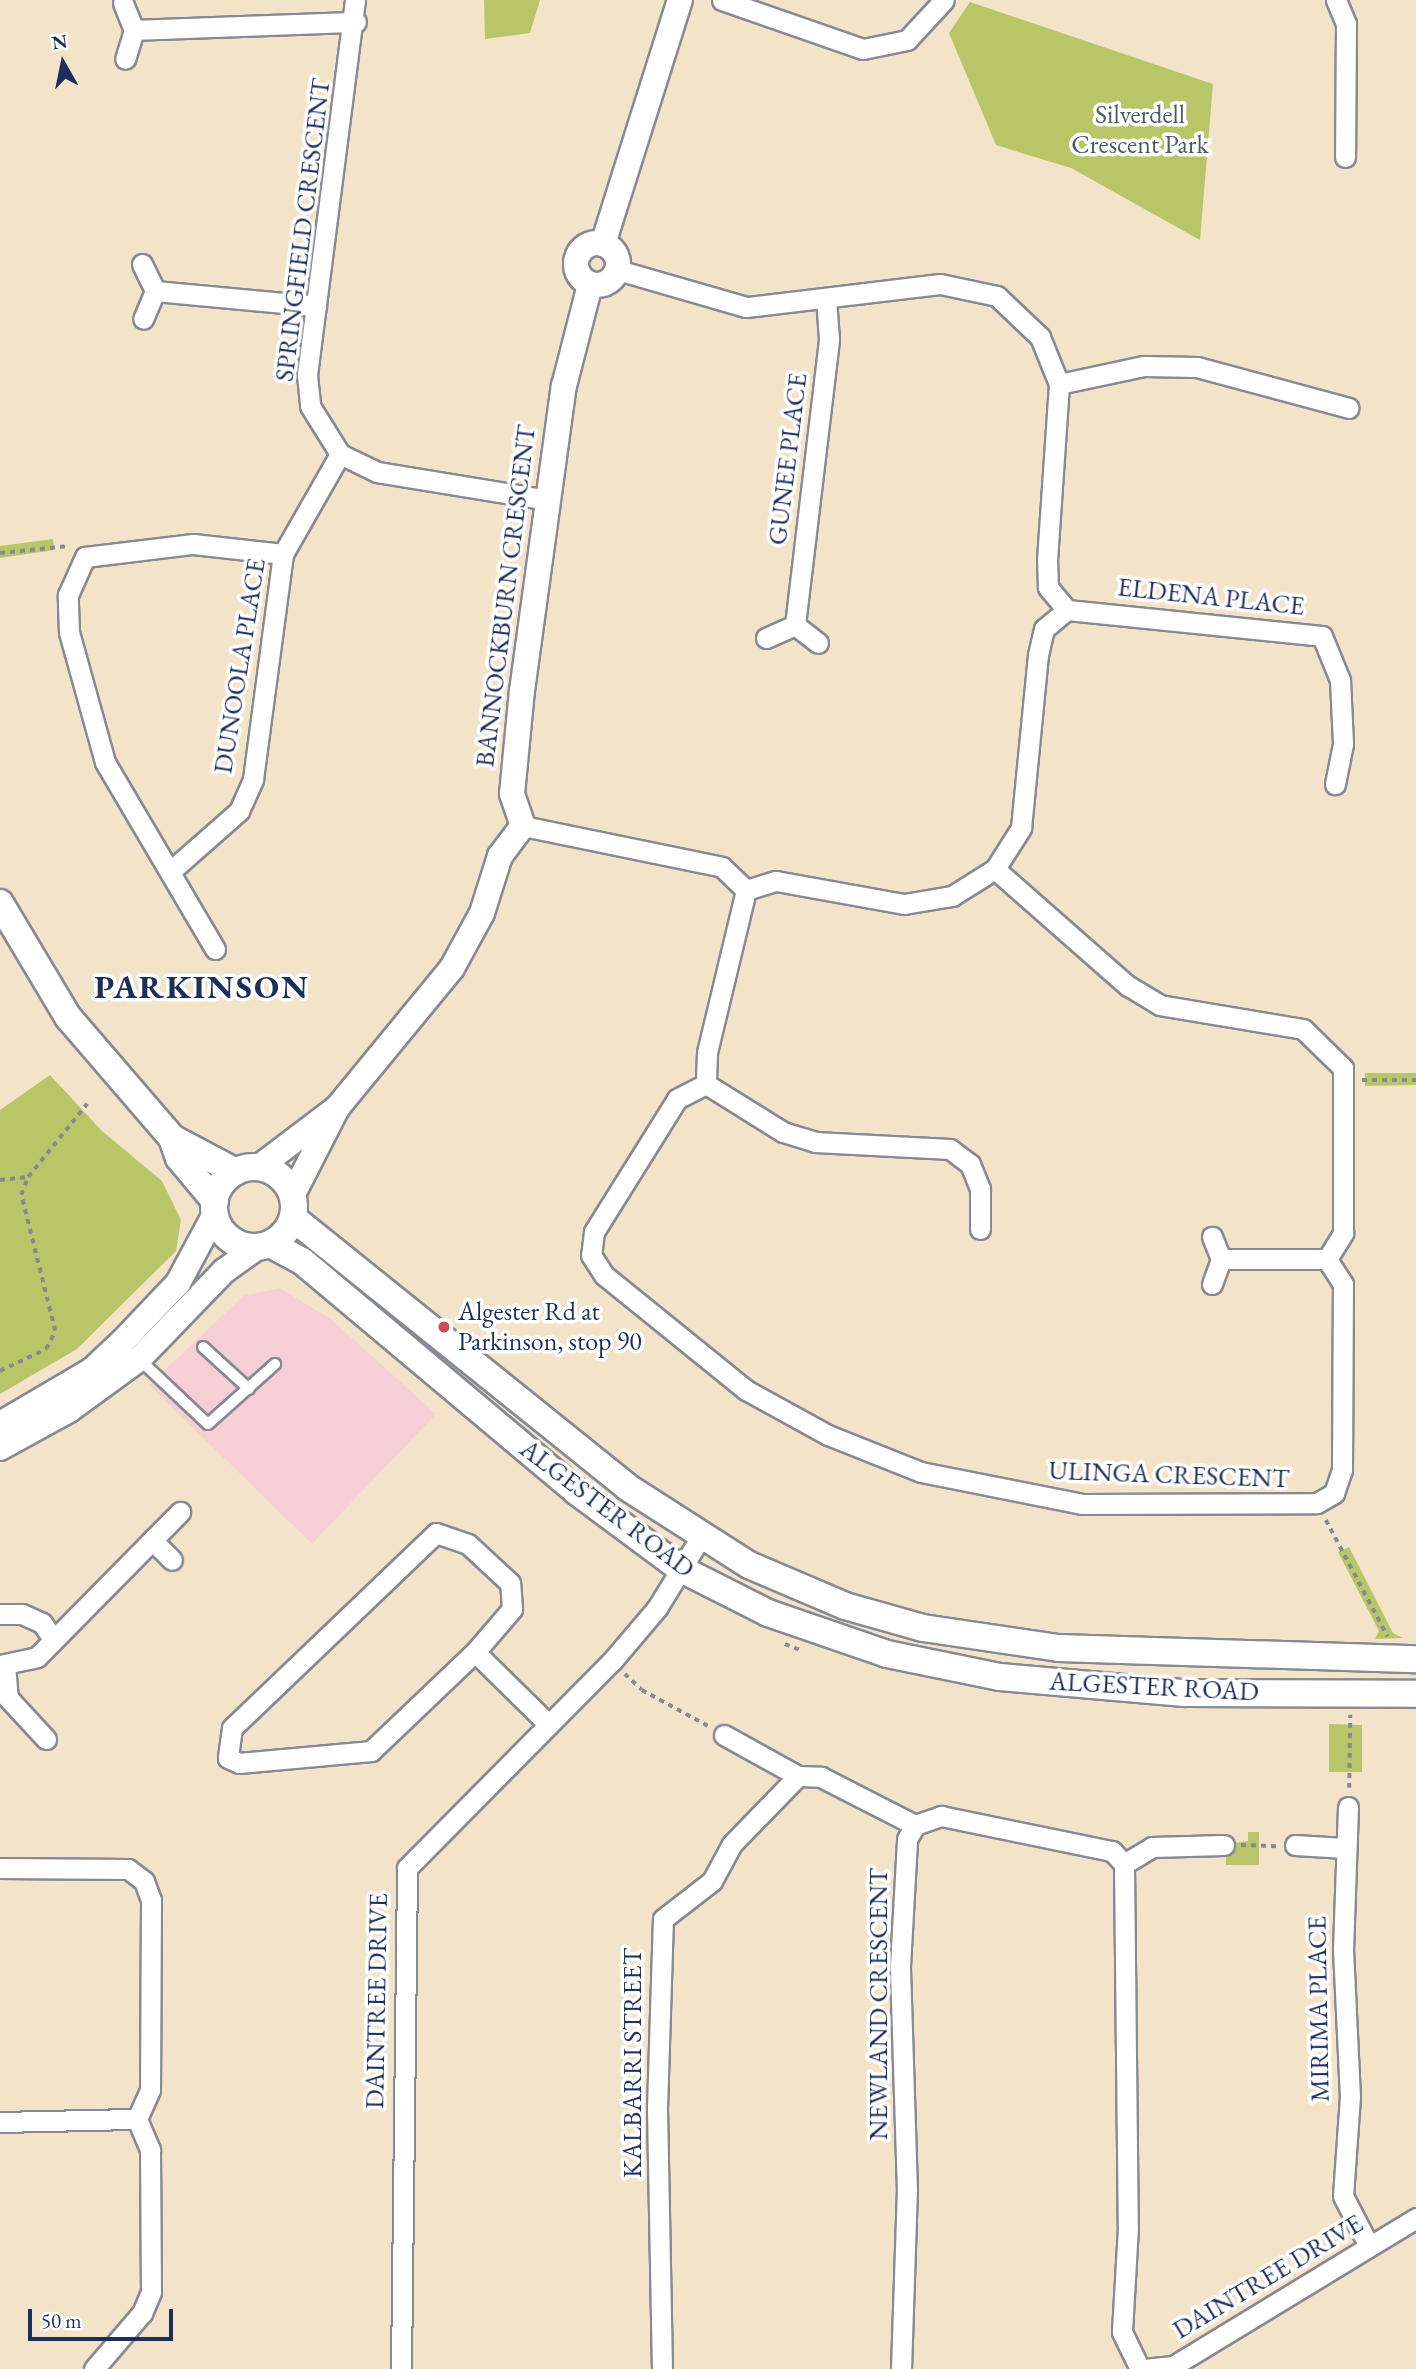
<!DOCTYPE html>
<html>
<head>
<meta charset="utf-8">
<style>
  body { margin:0 }
  #map { position:relative; width:1416px; height:2369px; overflow:hidden; background:#f3e4c9; font-family:"EB Garamond",serif }
  div>[style] { position:absolute }
  [style*='--x'] { left:calc(var(--x)*1px); top:calc(var(--y)*1px); width:calc(var(--w)*1px); rotate:calc(var(--a)*1deg) }
  .built>* { inset:0; background:#f6cfd6 }
  .green>* { inset:0; background:#b8c668 }
  .path>* { height:3.5px; margin-top:-1.75px; transform-origin:0; background:repeating-linear-gradient(90deg,#878a94 0 5px,transparent 0 10px) }
  .roads { filter:drop-shadow(2px 0 #878a94) drop-shadow(-2px 0 #878a94) drop-shadow(0 2px #878a94) drop-shadow(0 -2px #878a94) }
  .service>* { height:10px; margin:-5px; padding:0 5px; transform-origin:5px; border-radius:5px; background:#fff }
  .minor>* { height:19px; margin:-9.5px; padding:0 9.5px; transform-origin:9.5px; border-radius:9.5px; background:#fff }
  .tertiary>* { height:24px; margin:-12px; padding:0 12px; transform-origin:12px; border-radius:12px; background:#fff }
  .tertiary>.ring { margin:-12px; padding:0; box-sizing:content-box; background:none; border:24px solid #fff; border-radius:50% }
  .secondary>* { height:26px; margin:-13px; padding:0 13px; transform-origin:13px; border-radius:13px; background:#fff }
  .secondary>.ring { margin:-13px; padding:0; box-sizing:content-box; background:none; border:26px solid #fff; border-radius:50% }
  .dots>* { width:19px; height:19px; translate:-50% -50%; box-sizing:border-box; border:4px solid #fff; border-radius:50% }
  span { translate:-50% -50%; white-space:nowrap; text-align:center; line-height:1.15; -webkit-text-stroke:7px #fff; paint-order:stroke }
  .park-label { font-size:26px; color:#4a5c61 }
  .street-label { font-size:26px; color:#1b2f5e }
  .poi-label { font-size:26px; color:#1b2f5e }
  .left { translate:0 -50%; text-align:left }
  .district-label { font-size:33px; color:#1b2f5e; font-weight:700; letter-spacing:2px }
  .north { position:absolute; left:28px; top:28px; width:70px; height:70px; -webkit-text-stroke:5px #fff; paint-order:stroke; rotate:351deg; font-size:19px; font-weight:700; line-height:28px; text-align:center; color:#1b2f5e }
  .north::after { content:''; display:block; margin:auto; width:24px; height:32px; background:#1b2f5e; clip-path:polygon(50% 0,100% 100%,50% 72%,0 100%) }
  .scale { position:absolute; left:28px; top:2309px; width:145px; height:32px; box-sizing:border-box; border:4px solid #1b2f5e; border-top:0; padding-left:9px; font-size:21px; line-height:24px; white-space:nowrap; color:#1b2f5e; -webkit-text-stroke:5px #fff; paint-order:stroke }
</style>
</head>
<body>
<div id="map">
  <div class="built">
    <i style="clip-path:polygon(280px 1288px,332px 1320px,436px 1414px,312px 1544px,149px 1385px,243px 1296px)"></i>
  </div>
  <div class="green">
    <i style="clip-path:polygon(484px 0,540px 0,530px 33px,485px 39px)"></i>
    <i style="clip-path:polygon(970px 2px,1213px 84px,1200px 240px,1071px 168px,996px 145px,949px 33px)"></i>
    <i style="clip-path:polygon(53px 539px,54px 550px,0 558px,0 546px)"></i>
    <i style="clip-path:polygon(1365px 1073px,1416px 1073px,1416px 1085px,1365px 1086px)"></i>
    <i style="clip-path:polygon(50px 1075px,102px 1131px,162px 1181px,181px 1220px,176px 1251px,77px 1349px,0 1394px,0 1110px)"></i>
    <i style="clip-path:polygon(1349px 1547px,1393px 1633px,1403px 1638px,1375px 1639px,1379px 1631px,1338px 1552px)"></i>
    <i style="clip-path:polygon(1329px 1724px,1362px 1725px,1362px 1772px,1329px 1772px)"></i>
    <i style="clip-path:polygon(1248px 1832px,1259px 1832px,1259px 1865px,1226px 1865px,1226px 1844px,1248px 1841px)"></i>
  </div>
  <div class="path">
    <i style="--x:0;--y:553;--w:69;--a:-5.8"></i>
    <i style="--x:1362;--y:1080;--w:54;--a:0"></i>
    <i style="--x:0;--y:1180;--w:28;--a:-6"></i>
    <i style="--x:0;--y:1371;--w:51;--a:-25.6"></i>
    <i style="--x:46;--y:1349;--w:20;--a:-63"></i>
    <i style="--x:55;--y:1331;--w:140;--a:-104"></i>
    <i style="--x:21;--y:1195;--w:19;--a:-69"></i>
    <i style="--x:28;--y:1177;--w:94;--a:-51.1"></i>
    <i style="--x:1326;--y:1520;--w:132;--a:62.1"></i>
    <i style="--x:785;--y:1644;--w:16;--a:22"></i>
    <i style="--x:625;--y:1674;--w:23;--a:43"></i>
    <i style="--x:642;--y:1690;--w:77;--a:28.6"></i>
    <i style="--x:1349;--y:1788;--w:73;--a:-89.2"></i>
    <i style="--x:1241;--y:1845;--w:37;--a:2"></i>
  </div>
  <div class="roads">
    <div class="service">
      <i style="--x:203;--y:1347;--w:62;--a:42.4"></i>
      <i style="--x:140;--y:1360;--w:93;--a:43.3"></i>
      <i style="--x:208;--y:1424;--w:90;--a:-41.8"></i>
    </div>
    <div class="minor">
      <i style="--x:355;--y:0;--w:378;--a:97.3"></i>
      <i style="--x:307;--y:375;--w:31;--a:84"></i>
      <i style="--x:310;--y:406;--w:57;--a:58"></i>
      <i style="--x:340;--y:454;--w:41;--a:25.9"></i>
      <i style="--x:377;--y:472;--w:173;--a:9.3"></i>
      <i style="--x:722;--y:0;--w:149;--a:19.2"></i>
      <i style="--x:863;--y:49;--w:45;--a:-11.6"></i>
      <i style="--x:907;--y:40;--w:54;--a:-47.2"></i>
      <i style="--x:1336;--y:0;--w:26;--a:67"></i>
      <i style="--x:1346;--y:24;--w:133;--a:90.4"></i>
      <i style="--x:123;--y:3;--w:29;--a:68"></i>
      <i style="--x:134;--y:30;--w:30;--a:107"></i>
      <i style="--x:134;--y:30;--w:222;--a:-2.1"></i>
      <i style="--x:142;--y:264;--w:30;--a:64"></i>
      <i style="--x:155;--y:291;--w:30;--a:113"></i>
      <i style="--x:155;--y:291;--w:162;--a:5.3"></i>
      <i style="--x:1059;--y:384;--w:87;--a:-12"></i>
      <i style="--x:1144;--y:366;--w:53;--a:1.1"></i>
      <i style="--x:1197;--y:367;--w:157;--a:15.1"></i>
      <i style="--x:1067;--y:610;--w:256;--a:5.8"></i>
      <i style="--x:1322;--y:636;--w:48;--a:67.8"></i>
      <i style="--x:1340;--y:680;--w:64;--a:87.3"></i>
      <i style="--x:1343;--y:744;--w:41;--a:101.3"></i>
      <i style="--x:795;--y:625;--w:288;--a:-83.2"></i>
      <i style="--x:829;--y:339;--w:41;--a:-94.2"></i>
      <i style="--x:766;--y:638;--w:32;--a:-24"></i>
      <i style="--x:795;--y:625;--w:29;--a:38"></i>
      <i style="--x:523;--y:826;--w:203;--a:11.6"></i>
      <i style="--x:722;--y:867;--w:33;--a:44"></i>
      <i style="--x:746;--y:890;--w:31;--a:-17"></i>
      <i style="--x:776;--y:881;--w:130;--a:10.2"></i>
      <i style="--x:904;--y:904;--w:49;--a:-9.5"></i>
      <i style="--x:952;--y:896;--w:51;--a:-32.1"></i>
      <i style="--x:995;--y:869;--w:49;--a:-57.6"></i>
      <i style="--x:1021;--y:828;--w:174;--a:-84.4"></i>
      <i style="--x:1038;--y:655;--w:27;--a:-77"></i>
      <i style="--x:1044;--y:629;--w:30;--a:-40"></i>
      <i style="--x:1067;--y:610;--w:30;--a:-130"></i>
      <i style="--x:1048;--y:587;--w:27;--a:-92"></i>
      <i style="--x:1047;--y:560;--w:176;--a:-86.1"></i>
      <i style="--x:1059;--y:384;--w:51;--a:-112"></i>
      <i style="--x:1040;--y:337;--w:59;--a:-136.4"></i>
      <i style="--x:997;--y:296;--w:58;--a:-168.1"></i>
      <i style="--x:940;--y:284;--w:195;--a:173.2"></i>
      <i style="--x:746;--y:307;--w:133;--a:-163.9"></i>
      <i style="--x:173;--y:869;--w:88;--a:-41.3"></i>
      <i style="--x:239;--y:811;--w:35;--a:-66"></i>
      <i style="--x:253;--y:779;--w:227;--a:-82.4"></i>
      <i style="--x:283;--y:554;--w:115;--a:-60.3"></i>
      <i style="--x:746;--y:890;--w:167;--a:103.5"></i>
      <i style="--x:707;--y:1052;--w:32;--a:92"></i>
      <i style="--x:706;--y:1084;--w:33;--a:153"></i>
      <i style="--x:677;--y:1099;--w:157;--a:122"></i>
      <i style="--x:594;--y:1232;--w:23;--a:97"></i>
      <i style="--x:591;--y:1255;--w:24;--a:57"></i>
      <i style="--x:604;--y:1275;--w:183;--a:39"></i>
      <i style="--x:746;--y:1390;--w:94;--a:28.8"></i>
      <i style="--x:828;--y:1435;--w:100;--a:21.7"></i>
      <i style="--x:921;--y:1472;--w:164;--a:11.2"></i>
      <i style="--x:1082;--y:1504;--w:235;--a:-0.2"></i>
      <i style="--x:1317;--y:1503;--w:20;--a:-30"></i>
      <i style="--x:1334;--y:1493;--w:24;--a:-71"></i>
      <i style="--x:1342;--y:1470;--w:186;--a:-89.7"></i>
      <i style="--x:1343;--y:1284;--w:30;--a:-123"></i>
      <i style="--x:1327;--y:1259;--w:31;--a:-58"></i>
      <i style="--x:1343;--y:1233;--w:165;--a:-90"></i>
      <i style="--x:1343;--y:1068;--w:56;--a:-135.7"></i>
      <i style="--x:1303;--y:1029;--w:145;--a:-170.5"></i>
      <i style="--x:1160;--y:1005;--w:37;--a:-149"></i>
      <i style="--x:1128;--y:986;--w:177;--a:-138.7"></i>
      <i style="--x:215;--y:949;--w:217;--a:-120.5"></i>
      <i style="--x:105;--y:762;--w:135;--a:-105.5"></i>
      <i style="--x:69;--y:632;--w:37;--a:-92"></i>
      <i style="--x:68;--y:595;--w:42;--a:-65.9"></i>
      <i style="--x:85;--y:557;--w:109;--a:-6.9"></i>
      <i style="--x:193;--y:544;--w:91;--a:6.3"></i>
      <i style="--x:706;--y:1084;--w:91;--a:31.9"></i>
      <i style="--x:783;--y:1132;--w:34;--a:17"></i>
      <i style="--x:815;--y:1142;--w:135;--a:3"></i>
      <i style="--x:950;--y:1149;--w:25;--a:37"></i>
      <i style="--x:970;--y:1164;--w:27;--a:68"></i>
      <i style="--x:980;--y:1189;--w:40;--a:90"></i>
      <i style="--x:1221;--y:1259;--w:106;--a:0"></i>
      <i style="--x:1212;--y:1284;--w:27;--a:-70"></i>
      <i style="--x:1221;--y:1259;--w:24;--a:-112"></i>
      <i style="--x:152;--y:1540;--w:28;--a:45"></i>
      <i style="--x:0;--y:1614;--w:22;--a:0"></i>
      <i style="--x:22;--y:1614;--w:22;--a:24"></i>
      <i style="--x:42;--y:1623;--w:19;--a:55"></i>
      <i style="--x:475;--y:1652;--w:57;--a:-49.3"></i>
      <i style="--x:512;--y:1609;--w:26;--a:-94"></i>
      <i style="--x:510;--y:1583;--w:57;--a:-137.1"></i>
      <i style="--x:468;--y:1544;--w:34;--a:-161"></i>
      <i style="--x:436;--y:1533;--w:282;--a:136.3"></i>
      <i style="--x:232;--y:1728;--w:30;--a:98"></i>
      <i style="--x:228;--y:1758;--w:12;--a:24"></i>
      <i style="--x:239;--y:1763;--w:133;--a:-5.2"></i>
      <i style="--x:371;--y:1751;--w:144;--a:-43.6"></i>
      <i style="--x:475;--y:1652;--w:103;--a:44.6"></i>
      <i style="--x:0;--y:1665;--w:38;--a:-12"></i>
      <i style="--x:37;--y:1657;--w:204;--a:-45.4"></i>
      <i style="--x:5;--y:1665;--w:33;--a:85"></i>
      <i style="--x:8;--y:1698;--w:56;--a:47.2"></i>
      <i style="--x:724;--y:1735;--w:85;--a:29"></i>
      <i style="--x:1348;--y:1807;--w:142;--a:92"></i>
      <i style="--x:1343;--y:1949;--w:147;--a:87.3"></i>
      <i style="--x:1350;--y:2096;--w:100;--a:94"></i>
      <i style="--x:1343;--y:2196;--w:56;--a:62.5"></i>
      <i style="--x:1295;--y:1845;--w:50;--a:3.4"></i>
      <i style="--x:1124;--y:1864;--w:33;--a:-31"></i>
      <i style="--x:1152;--y:1847;--w:72;--a:-1.6"></i>
      <i style="--x:0;--y:1868;--w:128;--a:0.4"></i>
      <i style="--x:128;--y:1869;--w:20;--a:37"></i>
      <i style="--x:144;--y:1881;--w:20;--a:70"></i>
      <i style="--x:151;--y:1900;--w:190;--a:90.3"></i>
      <i style="--x:150;--y:2090;--w:32;--a:114"></i>
      <i style="--x:137;--y:2119;--w:34;--a:67"></i>
      <i style="--x:150;--y:2150;--w:142;--a:89.6"></i>
      <i style="--x:151;--y:2292;--w:23;--a:113"></i>
      <i style="--x:142;--y:2313;--w:74;--a:130.6"></i>
      <i style="--x:0;--y:2122;--w:137;--a:-1.3"></i>
      <i style="--x:401;--y:2369;--w:501;--a:-89.31"></i>
      <i style="--x:407;--y:1868;--w:291;--a:-45.3"></i>
      <i style="--x:612;--y:1661;--w:70;--a:-49.7"></i>
      <i style="--x:657;--y:1608;--w:82;--a:-58.4"></i>
      <i style="--x:662;--y:2369;--w:261;--a:-91.1"></i>
      <i style="--x:657;--y:2108;--w:189;--a:-88.2"></i>
      <i style="--x:663;--y:1919;--w:62;--a:-37.8"></i>
      <i style="--x:712;--y:1881;--w:42;--a:-61.6"></i>
      <i style="--x:732;--y:1844;--w:95;--a:-45.9"></i>
      <i style="--x:798;--y:1776;--w:23;--a:2"></i>
      <i style="--x:821;--y:1777;--w:106;--a:27.1"></i>
      <i style="--x:901;--y:2369;--w:178;--a:-88.1"></i>
      <i style="--x:907;--y:2191;--w:225;--a:-91.8"></i>
      <i style="--x:900;--y:1966;--w:127;--a:-86.8"></i>
      <i style="--x:907;--y:1839;--w:16;--a:-60"></i>
      <i style="--x:915;--y:1825;--w:28;--a:-19"></i>
      <i style="--x:941;--y:1816;--w:175;--a:11.6"></i>
      <i style="--x:1112;--y:1851;--w:18;--a:47"></i>
      <i style="--x:1124;--y:1864;--w:363;--a:89.4"></i>
      <i style="--x:1128;--y:2227;--w:105;--a:93.3"></i>
      <i style="--x:1122;--y:2332;--w:41;--a:64.1"></i>
      <i style="--x:1144;--y:2369;--w:29;--a:-6"></i>
      <i style="--x:1173;--y:2366;--w:285;--a:-31.3"></i>
    </div>
    <div class="tertiary">
      <i class="ring" style="left:576px;top:243px;width:18px;height:18px"></i>
      <i style="--x:603;--y:244;--w:256;--a:-72.5"></i>
      <i style="--x:259;--y:1167;--w:98;--a:-37.1"></i>
      <i style="--x:337;--y:1108;--w:181;--a:-50.6"></i>
      <i style="--x:452;--y:968;--w:63;--a:-61.4"></i>
      <i style="--x:482;--y:913;--w:60;--a:-72.5"></i>
      <i style="--x:500;--y:856;--w:38;--a:-53"></i>
      <i style="--x:523;--y:826;--w:34;--a:-109"></i>
      <i style="--x:512;--y:794;--w:103;--a:-84.5"></i>
      <i style="--x:522;--y:691;--w:308;--a:-82.2"></i>
      <i style="--x:564;--y:386;--w:104;--a:-75.6"></i>
      <i style="--x:292;--y:1196;--w:99;--a:-62.9"></i>
      <i style="--x:0;--y:1424;--w:107;--a:-30.4"></i>
      <i style="--x:92;--y:1370;--w:42;--a:-43.1"></i>
      <i style="--x:123;--y:1341;--w:80;--a:-46.5"></i>
      <i style="--x:178;--y:1283;--w:78;--a:-61.8"></i>
      <i style="--x:0;--y:1448;--w:79;--a:-28.8"></i>
      <i style="--x:69;--y:1410;--w:87;--a:-36.1"></i>
      <i style="--x:139;--y:1359;--w:122;--a:-46"></i>
      <i style="--x:224;--y:1271;--w:43;--a:-35.5"></i>
    </div>
    <div class="secondary">
      <i style="--x:0;--y:903;--w:133;--a:59.2"></i>
      <i style="--x:68;--y:1017;--w:160;--a:49.3"></i>
      <i style="--x:172;--y:1138;--w:21;--a:71"></i>
      <i style="--x:179;--y:1158;--w:56;--a:50.1"></i>
      <i style="--x:172;--y:1138;--w:72;--a:28"></i>
      <i class="ring" style="left:214px;top:1167px;width:54px;height:54px"></i>
      <i style="--x:293;--y:1218;--w:429;--a:38.8"></i>
      <i style="--x:627;--y:1487;--w:145;--a:32.6"></i>
      <i style="--x:749;--y:1565;--w:104;--a:23.1"></i>
      <i style="--x:845;--y:1606;--w:81;--a:15.8"></i>
      <i style="--x:923;--y:1628;--w:137;--a:8.4"></i>
      <i style="--x:1059;--y:1648;--w:357;--a:1.8"></i>
      <i style="--x:270;--y:1244;--w:36;--a:28"></i>
      <i style="--x:302;--y:1261;--w:358;--a:40"></i>
      <i style="--x:576;--y:1491;--w:131;--a:36.6"></i>
      <i style="--x:681;--y:1569;--w:97;--a:26.8"></i>
      <i style="--x:768;--y:1613;--w:126;--a:19"></i>
      <i style="--x:887;--y:1654;--w:115;--a:11.5"></i>
      <i style="--x:1000;--y:1677;--w:185;--a:5"></i>
      <i style="--x:1184;--y:1693;--w:232;--a:0.2"></i>
    </div>
  </div>
  <div class="dots">
    <i style="left:444px;top:1327px;background:#d1495b"></i>
  </div>
  <div class="park-label">
    <span style="left:1140px;top:130px">Silverdell<br>Crescent Park</span>
  </div>
  <div class="street-label">
    <span style="left:303px;top:230px;rotate:-83deg">SPRINGFIELD CRESCENT</span>
    <span style="left:788px;top:459px;rotate:-83deg">GUNEE PLACE</span>
    <span style="left:506px;top:596px;rotate:-83deg">BANNOCKBURN CRESCENT</span>
    <span style="left:1211px;top:597px;rotate:6deg">ELDENA PLACE</span>
    <span style="left:240px;top:666px;rotate:-81deg">DUNOOLA PLACE</span>
    <span style="left:1169px;top:1475px;rotate:2deg">ULINGA CRESCENT</span>
    <span style="left:607px;top:1509px;rotate:37deg">ALGESTER ROAD</span>
    <span style="left:1154px;top:1687px;rotate:3deg">ALGESTER ROAD</span>
    <span style="left:377px;top:2001px;rotate:-89deg">DAINTREE DRIVE</span>
    <span style="left:879px;top:2004px;rotate:-90deg">NEWLAND CRESCENT</span>
    <span style="left:1319px;top:2009px;rotate:-91deg">MIRIMA PLACE</span>
    <span style="left:633px;top:2063px;rotate:-90deg">KALBARRI STREET</span>
    <span style="left:1268px;top:2277px;rotate:-31deg">DAINTREE DRIVE</span>
  </div>
  <div class="poi-label">
    <span class="left" style="left:458px;top:1327px">Algester Rd at<br>Parkinson, stop 90</span>
  </div>
  <div class="district-label">
    <span style="left:202px;top:987px">PARKINSON</span>
  </div>
  <div class="north">N</div>
  <div class="scale">50 m</div>
</div>
</body>
</html>
